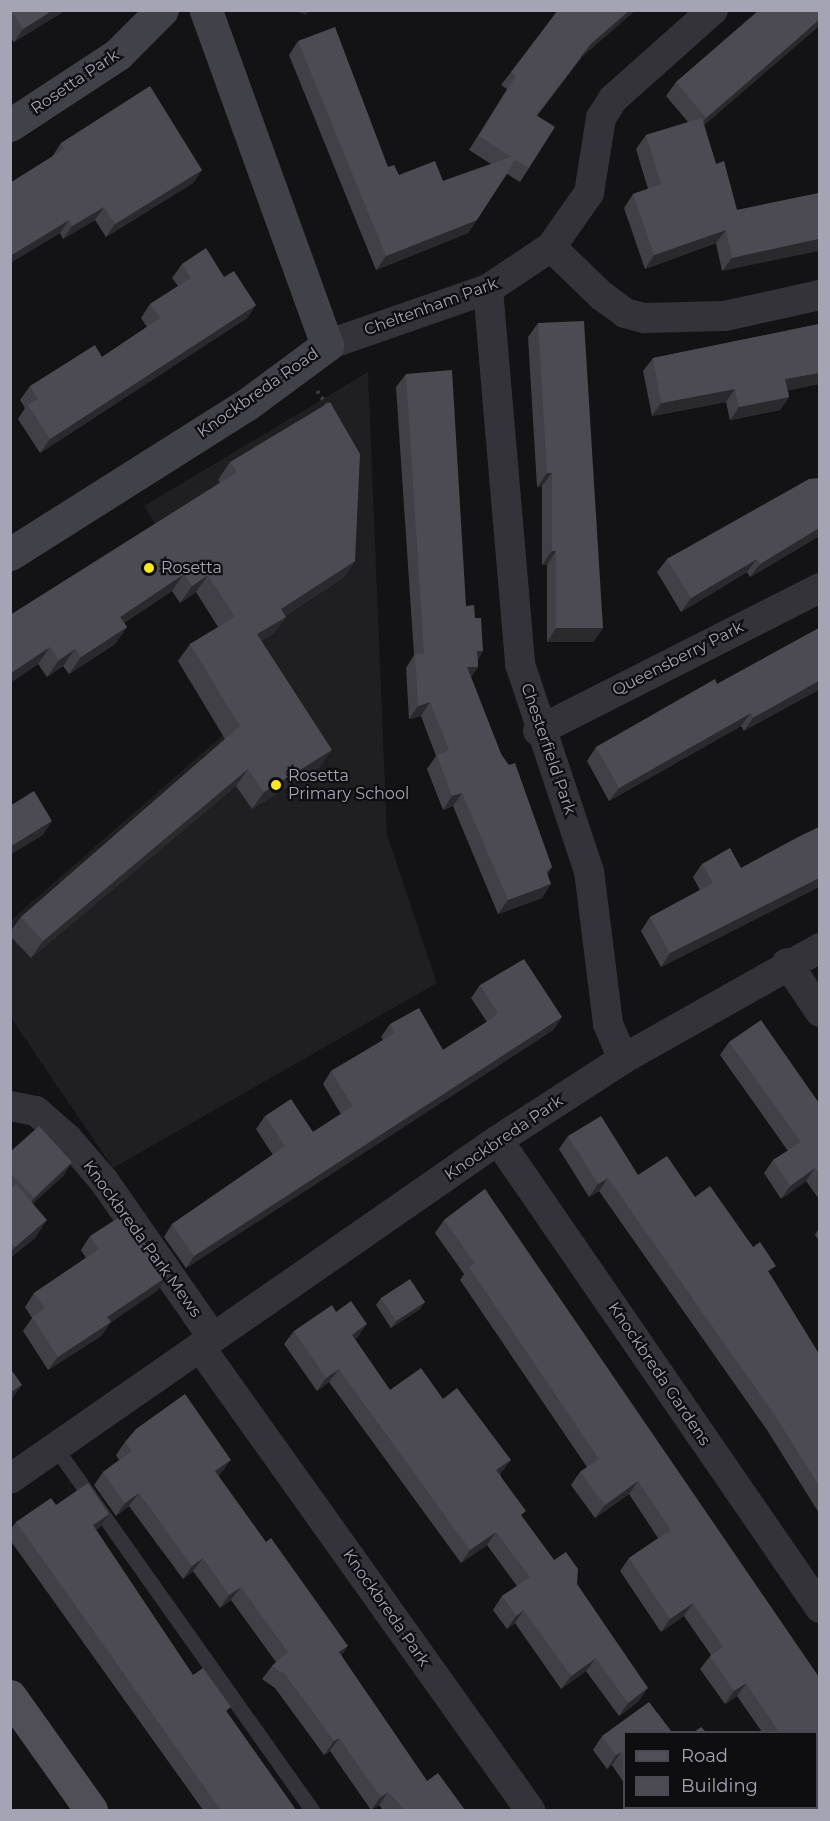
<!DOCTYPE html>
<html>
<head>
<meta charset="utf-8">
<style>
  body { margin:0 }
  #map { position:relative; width:830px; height:1821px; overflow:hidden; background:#131214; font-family:Montserrat,sans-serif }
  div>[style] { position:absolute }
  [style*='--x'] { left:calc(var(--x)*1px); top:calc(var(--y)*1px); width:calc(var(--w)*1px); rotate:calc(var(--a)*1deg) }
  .built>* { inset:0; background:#1f1e21 }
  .path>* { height:4px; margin-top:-2px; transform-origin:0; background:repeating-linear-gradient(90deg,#393940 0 3px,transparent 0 7.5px) }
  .lane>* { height:15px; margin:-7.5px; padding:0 7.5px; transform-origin:7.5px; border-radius:7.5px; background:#343339 }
  .street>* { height:30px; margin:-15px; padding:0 15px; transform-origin:15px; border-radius:15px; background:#343339 }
  .secondary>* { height:33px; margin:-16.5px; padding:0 16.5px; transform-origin:16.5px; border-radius:16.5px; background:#414149 }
  .primary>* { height:33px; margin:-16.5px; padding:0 16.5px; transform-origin:16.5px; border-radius:16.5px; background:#504f58 }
  .wall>* { inset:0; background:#414047 }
  .shaded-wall>* { inset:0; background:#2a292e }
  .building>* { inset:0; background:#4c4b53 }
  .dots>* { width:16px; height:16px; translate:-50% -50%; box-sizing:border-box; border:3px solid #0e0d0f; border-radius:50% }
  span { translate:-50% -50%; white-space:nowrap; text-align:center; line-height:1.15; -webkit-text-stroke:4.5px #0e0d0f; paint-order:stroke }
  .street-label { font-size:16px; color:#a4a4b5 }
  .poi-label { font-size:16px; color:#a4a4b5 }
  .left { translate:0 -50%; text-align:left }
  .frame { position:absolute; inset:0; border:12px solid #a4a4b5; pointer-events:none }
  .legend { position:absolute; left:623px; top:1731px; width:195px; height:78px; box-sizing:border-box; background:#0e0d0f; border:2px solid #4a4951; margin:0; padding:8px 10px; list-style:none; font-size:18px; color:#a4a4b5 }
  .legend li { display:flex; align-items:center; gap:12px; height:30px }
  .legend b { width:30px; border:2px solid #4a4951 }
</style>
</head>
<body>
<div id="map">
  <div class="built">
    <i style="clip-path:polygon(368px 372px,387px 835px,437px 983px,113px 1168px,11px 1018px,10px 921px,223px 735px,178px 661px,223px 634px,144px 506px)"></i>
  </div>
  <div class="path">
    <i style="--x:317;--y:391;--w:19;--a:55"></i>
  </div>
  <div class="lane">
    <i style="--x:55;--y:1447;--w:445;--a:54.7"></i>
  </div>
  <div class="street">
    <i style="--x:551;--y:247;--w:71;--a:43.9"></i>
    <i style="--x:602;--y:296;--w:29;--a:36"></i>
    <i style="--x:625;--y:313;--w:20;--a:15"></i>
    <i style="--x:644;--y:318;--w:81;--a:-1.4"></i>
    <i style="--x:725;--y:316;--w:97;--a:-12.5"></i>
    <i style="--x:488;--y:289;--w:376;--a:85.1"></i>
    <i style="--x:520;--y:664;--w:218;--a:71.6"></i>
    <i style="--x:589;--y:871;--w:154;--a:82.9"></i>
    <i style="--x:608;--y:1024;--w:38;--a:67"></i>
    <i style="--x:327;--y:345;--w:170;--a:-19.2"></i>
    <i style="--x:488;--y:289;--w:76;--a:-33.7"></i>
    <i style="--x:551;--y:247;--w:66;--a:-54.9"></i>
    <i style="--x:589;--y:193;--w:76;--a:-80.9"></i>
    <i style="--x:601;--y:118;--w:22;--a:-58"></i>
    <i style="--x:613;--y:99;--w:134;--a:-41.7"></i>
    <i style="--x:538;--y:731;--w:316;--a:-26.9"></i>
    <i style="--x:787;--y:963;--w:59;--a:56"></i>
    <i style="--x:10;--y:1106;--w:26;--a:11"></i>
    <i style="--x:36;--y:1111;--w:41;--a:41.1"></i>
    <i style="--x:67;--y:1138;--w:57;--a:49.3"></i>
    <i style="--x:104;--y:1181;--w:191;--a:55.2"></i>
    <i style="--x:498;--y:1140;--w:568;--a:55.47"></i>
    <i style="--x:200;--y:1347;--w:569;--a:54.52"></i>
    <i style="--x:10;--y:1479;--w:594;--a:-34.79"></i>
    <i style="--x:498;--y:1140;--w:149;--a:-32.9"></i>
    <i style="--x:623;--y:1059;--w:226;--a:-29.4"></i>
  </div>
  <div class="secondary">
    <i style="--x:10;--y:125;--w:129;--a:-33.3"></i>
    <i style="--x:118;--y:54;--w:62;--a:-45"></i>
    <i style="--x:10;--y:554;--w:279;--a:-32.3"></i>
    <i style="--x:246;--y:405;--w:101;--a:-36.5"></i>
    <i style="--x:327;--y:345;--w:356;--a:-109.9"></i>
  </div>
  <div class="primary">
    <i style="--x:10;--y:1696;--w:140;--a:54.6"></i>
  </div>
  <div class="wall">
    <i style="clip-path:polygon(10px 10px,63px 10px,61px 13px,14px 42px,10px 37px)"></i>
    <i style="clip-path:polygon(819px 26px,704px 125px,716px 164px,737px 210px,819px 193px,722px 271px,716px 243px,645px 269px,624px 208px,633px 194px,648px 189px,636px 149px,646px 135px,688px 122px,666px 96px,676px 82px)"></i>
    <i style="clip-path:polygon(298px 41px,388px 167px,399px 175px,443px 181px,491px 164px,469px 150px,507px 89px,501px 85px,511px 72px,582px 57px,537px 116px,529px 168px,520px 182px,507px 174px,468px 233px,376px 270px,289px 55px)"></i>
    <i style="clip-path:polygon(61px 143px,202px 170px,193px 183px,106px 237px,95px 220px,63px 239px,60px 233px,10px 263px,10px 183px,52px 157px)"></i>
    <i style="clip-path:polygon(182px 264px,224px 277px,256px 305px,247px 318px,40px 453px,18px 419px,25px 408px,20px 400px,30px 386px,102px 357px,147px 327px,141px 318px,150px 304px,178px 286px,172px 278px)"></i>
    <i style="clip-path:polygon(538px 323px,603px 628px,593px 642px,547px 642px,547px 565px,542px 565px,542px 486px,537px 487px,528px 337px)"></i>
    <i style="clip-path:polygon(819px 324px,819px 384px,788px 390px,789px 397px,780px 410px,730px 420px,726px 402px,652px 416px,643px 371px,653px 358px)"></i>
    <i style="clip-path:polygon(406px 374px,466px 606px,475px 618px,483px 651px,478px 659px,478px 667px,471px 677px,501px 754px,552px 867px,547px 874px,542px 898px,498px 914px,453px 806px,443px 810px,427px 769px,436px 756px,421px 716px,409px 719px,406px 668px,414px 655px,396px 387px)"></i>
    <i style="clip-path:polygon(230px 462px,355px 561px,343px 578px,285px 616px,286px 617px,273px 634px,261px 641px,320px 767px,252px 809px,236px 786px,31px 958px,10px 936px,10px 932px,21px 917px,225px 739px,178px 661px,190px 644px,218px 627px,196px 592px,180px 603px,172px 591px,124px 623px,127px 627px,115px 644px,69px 674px,63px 666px,47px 677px,38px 664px,10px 683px,220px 482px,218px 480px)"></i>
    <i style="clip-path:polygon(819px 478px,819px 537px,816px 538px,750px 577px,747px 572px,681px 612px,657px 572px,667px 559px)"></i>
    <i style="clip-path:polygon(819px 628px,744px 731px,741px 726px,609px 801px,587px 761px,596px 747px,717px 684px)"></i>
    <i style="clip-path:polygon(819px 827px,819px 887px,661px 967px,641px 931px,650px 917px,700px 890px,693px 877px,702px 864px,741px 868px)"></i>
    <i style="clip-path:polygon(480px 985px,562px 1017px,553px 1030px,186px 1268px,164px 1237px,172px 1224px,273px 1155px,256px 1129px,265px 1116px,313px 1132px,341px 1114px,323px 1084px,331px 1071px,383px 1040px,381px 1037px,390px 1024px,443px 1050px,487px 1022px,471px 998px)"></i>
    <i style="clip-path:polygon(729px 1042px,819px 1103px,819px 1199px,806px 1181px,781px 1199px,764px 1173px,773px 1160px,788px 1151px,720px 1055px)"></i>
    <i style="clip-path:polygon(568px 1136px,638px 1175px,695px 1197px,770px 1274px,819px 1354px,819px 1513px,767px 1430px,599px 1191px,589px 1197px,559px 1149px)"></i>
    <i style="clip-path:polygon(10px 1152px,72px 1162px,63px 1176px,33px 1203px,36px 1237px,10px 1258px)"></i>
    <i style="clip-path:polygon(485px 1189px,816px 1732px,762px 1732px,737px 1696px,725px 1704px,700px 1669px,711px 1655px,684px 1616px,661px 1632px,620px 1571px,629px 1558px,658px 1538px,629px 1494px,595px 1518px,571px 1485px,580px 1472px,587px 1467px,460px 1280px,464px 1274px,435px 1233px,444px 1220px)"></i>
    <i style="clip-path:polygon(819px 1228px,819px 1241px,815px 1235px)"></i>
    <i style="clip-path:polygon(90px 1236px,158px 1290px,111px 1322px,101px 1336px,48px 1370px,23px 1331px,32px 1318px,25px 1307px,34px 1293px,86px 1258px,81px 1250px)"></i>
    <i style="clip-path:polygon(381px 1298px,425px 1302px,420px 1309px,391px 1328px,376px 1305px)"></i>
    <i style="clip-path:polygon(336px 1312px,358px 1337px,355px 1339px,390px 1390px,443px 1399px,501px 1473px,500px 1475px,522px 1517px,554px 1560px,577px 1584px,639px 1701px,619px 1716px,586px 1671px,561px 1689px,515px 1623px,507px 1629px,493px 1610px,502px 1596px,517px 1586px,487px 1545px,461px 1563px,329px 1382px,317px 1391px,284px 1344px,294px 1331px)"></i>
    <i style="clip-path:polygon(125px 1442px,221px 1473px,218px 1476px,427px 1781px,465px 1810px,383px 1810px,379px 1805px,371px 1810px,330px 1751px,324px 1755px,275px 1688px,262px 1679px,272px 1666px,276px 1662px,231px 1600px,220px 1608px,193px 1571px,183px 1579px,129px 1506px,116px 1516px,94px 1485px,103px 1472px,119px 1460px,116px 1455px)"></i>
    <i style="clip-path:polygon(56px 1505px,109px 1514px,100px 1527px,96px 1530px,193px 1675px,227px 1712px,296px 1810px,203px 1810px,10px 1540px,10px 1530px,16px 1522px)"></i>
    <i style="clip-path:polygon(624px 1732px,624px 1783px,612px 1765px,607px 1769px,593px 1750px,602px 1736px)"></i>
    <i style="clip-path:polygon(642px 1808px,691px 1808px,687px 1810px,641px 1810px)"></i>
  </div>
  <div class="shaded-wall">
    <i style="clip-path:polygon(53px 10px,63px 10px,61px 13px,14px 42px,23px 29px)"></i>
    <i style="clip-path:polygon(294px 10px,309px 10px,306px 15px)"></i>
    <i style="clip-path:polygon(630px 10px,636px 10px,582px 57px,527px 129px,591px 44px)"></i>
    <i style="clip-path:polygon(819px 20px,819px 26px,696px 132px,706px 118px)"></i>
    <i style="clip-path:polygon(202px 170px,193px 183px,106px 237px,115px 224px)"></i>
    <i style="clip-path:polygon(104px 207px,95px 220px,63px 239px,72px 226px)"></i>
    <i style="clip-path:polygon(69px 220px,60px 233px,10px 263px,10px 256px)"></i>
    <i style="clip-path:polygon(477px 220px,468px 233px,376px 270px,386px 256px)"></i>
    <i style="clip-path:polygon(726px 230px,716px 243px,645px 269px,654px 255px)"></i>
    <i style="clip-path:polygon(819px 239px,819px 251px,722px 271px,732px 258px)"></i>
    <i style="clip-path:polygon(256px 305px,247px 318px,40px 453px,50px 439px)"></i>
    <i style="clip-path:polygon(819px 373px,819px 384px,776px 393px,785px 379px)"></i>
    <i style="clip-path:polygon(735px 389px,726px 402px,652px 416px,661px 403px)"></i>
    <i style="clip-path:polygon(789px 397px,780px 410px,730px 420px,739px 407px)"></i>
    <i style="clip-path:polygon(547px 473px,552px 473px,542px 486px,537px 487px)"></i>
    <i style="clip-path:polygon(819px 528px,819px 537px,816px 538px,750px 577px,760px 564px)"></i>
    <i style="clip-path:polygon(552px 551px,556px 551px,547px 565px,542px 565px)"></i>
    <i style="clip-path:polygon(757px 559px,747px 572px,681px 612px,691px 598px)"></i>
    <i style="clip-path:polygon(355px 561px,343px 578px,269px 627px,281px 609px)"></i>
    <i style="clip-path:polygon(184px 574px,172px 591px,108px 634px,120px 617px)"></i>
    <i style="clip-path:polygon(208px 575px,196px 592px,180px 603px,192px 586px)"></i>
    <i style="clip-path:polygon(286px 617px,273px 634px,245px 651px,257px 634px)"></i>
    <i style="clip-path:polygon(127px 627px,115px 644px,69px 674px,81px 657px)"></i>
    <i style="clip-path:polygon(556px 628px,603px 628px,593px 642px,547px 642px)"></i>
    <i style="clip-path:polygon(50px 647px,38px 664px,10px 683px,10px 674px)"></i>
    <i style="clip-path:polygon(75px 649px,63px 666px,47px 677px,59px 660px)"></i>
    <i style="clip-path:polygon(477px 651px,483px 651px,474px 664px)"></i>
    <i style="clip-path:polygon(467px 667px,478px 667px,469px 680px)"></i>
    <i style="clip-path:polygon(819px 681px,819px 690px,744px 731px,753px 718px)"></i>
    <i style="clip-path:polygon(430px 702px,421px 716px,409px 719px,418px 706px)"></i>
    <i style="clip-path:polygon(751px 713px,741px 726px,609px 801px,619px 788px)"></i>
    <i style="clip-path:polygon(332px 750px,320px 767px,252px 809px,264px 792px)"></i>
    <i style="clip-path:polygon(248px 769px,236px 786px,31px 958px,43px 941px)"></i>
    <i style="clip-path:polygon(462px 793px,453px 806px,443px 810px,452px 796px)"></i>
    <i style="clip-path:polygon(52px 821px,43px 835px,10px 855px,10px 847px)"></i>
    <i style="clip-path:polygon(819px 878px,819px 887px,661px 967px,670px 953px)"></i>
    <i style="clip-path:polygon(551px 884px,542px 898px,498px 914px,508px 900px)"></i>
    <i style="clip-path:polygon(562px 1017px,553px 1030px,186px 1268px,194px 1256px)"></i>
    <i style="clip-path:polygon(72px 1162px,63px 1176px,25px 1211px,34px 1198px)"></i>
    <i style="clip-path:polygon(815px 1168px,806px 1181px,781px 1199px,790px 1186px)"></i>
    <i style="clip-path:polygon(608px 1178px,599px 1191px,589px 1197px,598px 1184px)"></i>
    <i style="clip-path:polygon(47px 1220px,36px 1237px,10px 1258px,10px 1253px,15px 1247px)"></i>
    <i style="clip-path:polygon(168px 1276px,158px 1290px,107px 1325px,111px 1322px,101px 1336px,48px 1370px,58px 1357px,107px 1317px)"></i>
    <i style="clip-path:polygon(425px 1302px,420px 1309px,391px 1328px,396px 1321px)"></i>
    <i style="clip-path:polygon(367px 1324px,358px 1337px,343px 1348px,352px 1335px)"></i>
    <i style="clip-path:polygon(339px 1369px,329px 1382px,317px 1391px,326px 1378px)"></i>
    <i style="clip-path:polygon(22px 1385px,10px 1401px,10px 1393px)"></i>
    <i style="clip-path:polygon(231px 1460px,221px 1473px,205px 1485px,215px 1471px)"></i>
    <i style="clip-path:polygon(511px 1460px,501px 1473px,487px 1483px,496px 1470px)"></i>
    <i style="clip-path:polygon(638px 1481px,629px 1494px,595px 1518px,605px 1505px)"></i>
    <i style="clip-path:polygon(139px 1493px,129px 1506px,116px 1516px,125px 1503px)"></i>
    <i style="clip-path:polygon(109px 1514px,100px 1527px,83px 1539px,93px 1525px)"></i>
    <i style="clip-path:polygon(496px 1532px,487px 1545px,461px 1563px,470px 1550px)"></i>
    <i style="clip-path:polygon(203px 1558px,193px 1571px,183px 1579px,192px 1566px)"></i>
    <i style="clip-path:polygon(241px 1587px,231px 1600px,220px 1608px,229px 1595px)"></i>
    <i style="clip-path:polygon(693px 1603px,684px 1616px,661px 1632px,670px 1619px)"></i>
    <i style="clip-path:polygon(524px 1610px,515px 1623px,507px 1629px,516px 1616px)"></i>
    <i style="clip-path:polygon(348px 1646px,339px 1659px,339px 1652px)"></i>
    <i style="clip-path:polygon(596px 1658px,586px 1671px,561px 1689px,571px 1676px)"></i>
    <i style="clip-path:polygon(746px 1683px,737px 1696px,725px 1704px,734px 1691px)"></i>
    <i style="clip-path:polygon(648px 1688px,639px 1701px,619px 1716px,628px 1703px)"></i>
    <i style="clip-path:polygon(339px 1738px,330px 1751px,324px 1755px,334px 1741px)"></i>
    <i style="clip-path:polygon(819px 1746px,819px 1753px,816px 1755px,816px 1748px)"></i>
    <i style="clip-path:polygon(621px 1752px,612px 1765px,607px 1769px,616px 1755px)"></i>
    <i style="clip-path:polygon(388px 1792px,379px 1805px,371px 1810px,381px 1797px)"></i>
    <i style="clip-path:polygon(682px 1808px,691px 1808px,687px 1810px,678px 1810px)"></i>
  </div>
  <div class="building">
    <i style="clip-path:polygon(10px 10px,53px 10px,23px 29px,13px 13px,10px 15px)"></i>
    <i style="clip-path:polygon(558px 10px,630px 10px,591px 44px,536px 115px,555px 127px,529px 168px,515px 160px,477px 220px,386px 256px,298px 41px,335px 27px,388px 167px,394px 165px,399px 175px,435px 161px,443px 181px,511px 157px,479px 136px,516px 76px,511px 72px)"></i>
    <i style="clip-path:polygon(759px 10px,819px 10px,819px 20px,706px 118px,676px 82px)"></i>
    <i style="clip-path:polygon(150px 86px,202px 170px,115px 224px,104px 207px,72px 226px,69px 220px,10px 256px,10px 183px,64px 149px,61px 143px)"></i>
    <i style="clip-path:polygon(702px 118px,716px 164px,724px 161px,737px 210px,819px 193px,819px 239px,732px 258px,726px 230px,654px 255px,633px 194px,661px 184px,646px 135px)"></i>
    <i style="clip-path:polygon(206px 248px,224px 277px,234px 271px,256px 305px,50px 439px,28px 405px,38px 399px,30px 386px,95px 345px,102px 357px,160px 318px,150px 304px,191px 278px,182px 264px)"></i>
    <i style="clip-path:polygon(584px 321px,603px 628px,556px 628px,556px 551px,552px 551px,552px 473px,547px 473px,538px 323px)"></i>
    <i style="clip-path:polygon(819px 324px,819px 373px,785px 379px,789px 397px,739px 407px,735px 389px,661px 403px,653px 358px)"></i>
    <i style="clip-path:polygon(452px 370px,466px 606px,474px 605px,475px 618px,481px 618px,483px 651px,477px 651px,478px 667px,467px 667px,501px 754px,509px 765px,515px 763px,552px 867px,546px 870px,551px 884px,508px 900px,462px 793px,452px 796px,437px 755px,449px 750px,430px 702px,418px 706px,415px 654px,424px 654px,406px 374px)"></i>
    <i style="clip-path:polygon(330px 402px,360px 454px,355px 561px,281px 609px,286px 617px,257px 634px,332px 750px,264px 792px,248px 769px,43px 941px,21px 917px,240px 726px,190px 644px,235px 617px,208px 575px,192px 586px,184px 574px,120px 617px,127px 627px,81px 657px,75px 649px,59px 660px,50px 647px,10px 674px,10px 615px,237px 472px,230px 462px)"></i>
    <i style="clip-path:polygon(819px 478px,819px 528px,760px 564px,757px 559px,691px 598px,667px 559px,809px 479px)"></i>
    <i style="clip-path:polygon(819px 628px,819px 681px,753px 718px,751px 713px,619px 788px,596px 747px,715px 679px,717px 684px)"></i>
    <i style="clip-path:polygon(34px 791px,52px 821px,10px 847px,10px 806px)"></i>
    <i style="clip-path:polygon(819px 827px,819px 878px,670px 953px,650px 917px,713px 883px,702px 864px,730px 848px,741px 868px,800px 836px)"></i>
    <i style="clip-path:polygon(524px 959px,562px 1017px,194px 1256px,172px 1224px,285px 1146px,265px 1116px,291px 1099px,313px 1132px,353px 1106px,331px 1071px,395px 1033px,390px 1024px,419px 1008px,443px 1050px,494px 1017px,498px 1013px,480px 985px)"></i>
    <i style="clip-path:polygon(761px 1020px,819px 1103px,819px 1173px,815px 1168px,790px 1186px,773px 1160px,801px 1142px,729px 1042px)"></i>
    <i style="clip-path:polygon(601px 1116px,638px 1175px,667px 1156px,695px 1197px,710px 1186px,753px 1247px,760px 1242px,776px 1266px,768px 1271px,819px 1354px,819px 1486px,776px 1417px,608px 1178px,598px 1184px,568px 1136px)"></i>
    <i style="clip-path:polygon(39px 1126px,72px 1162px,34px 1198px,10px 1172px,10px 1152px)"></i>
    <i style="clip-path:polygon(16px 1184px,47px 1220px,15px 1247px,10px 1241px,10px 1189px)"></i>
    <i style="clip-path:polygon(485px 1189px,819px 1677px,819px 1746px,816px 1748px,816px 1732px,779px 1732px,746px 1683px,734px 1691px,710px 1656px,723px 1647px,693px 1603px,670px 1619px,629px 1558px,671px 1530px,638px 1481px,605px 1505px,580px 1472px,599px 1459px,469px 1267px,475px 1263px,444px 1220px)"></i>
    <i style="clip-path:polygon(124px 1214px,168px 1276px,107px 1317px,111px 1322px,58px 1357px,32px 1317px,45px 1308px,34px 1293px,99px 1249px,90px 1236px)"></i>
    <i style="clip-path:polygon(410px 1279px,425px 1302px,396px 1321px,381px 1298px)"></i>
    <i style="clip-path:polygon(351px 1301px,367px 1324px,352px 1335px,390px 1390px,421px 1368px,443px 1399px,457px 1388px,511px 1460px,496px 1470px,526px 1511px,521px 1515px,554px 1560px,566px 1552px,578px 1569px,577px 1584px,648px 1688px,628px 1703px,596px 1658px,571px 1676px,524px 1610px,516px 1616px,502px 1596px,530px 1577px,496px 1532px,470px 1550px,339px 1369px,326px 1378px,294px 1331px,332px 1305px,336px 1312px)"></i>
    <i style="clip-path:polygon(10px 1368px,22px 1385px,10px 1393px)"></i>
    <i style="clip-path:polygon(185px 1394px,231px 1460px,215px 1471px,266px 1542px,271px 1538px,348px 1646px,339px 1652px,427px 1781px,438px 1773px,465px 1810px,405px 1810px,388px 1792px,381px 1797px,339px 1738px,334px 1741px,285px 1674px,272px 1666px,288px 1652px,241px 1587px,229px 1595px,203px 1558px,192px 1566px,139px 1493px,125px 1503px,103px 1472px,132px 1451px,125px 1442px,136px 1429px)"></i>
    <i style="clip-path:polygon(88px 1483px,109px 1514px,93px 1525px,193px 1675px,203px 1668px,231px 1707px,226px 1711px,296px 1810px,221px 1810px,16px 1522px,51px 1498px,56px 1505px)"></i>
    <i style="clip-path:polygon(649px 1702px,672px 1732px,624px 1732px,624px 1756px,621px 1752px,616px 1755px,602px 1736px)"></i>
    <i style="clip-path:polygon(701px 1727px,706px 1732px,694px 1732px)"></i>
    <i style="clip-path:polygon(653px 1808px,682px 1808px,678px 1810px,655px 1810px)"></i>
  </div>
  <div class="dots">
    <i style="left:149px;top:568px;background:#f6e728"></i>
    <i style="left:276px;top:785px;background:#f6e728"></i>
  </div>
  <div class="street-label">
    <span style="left:75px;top:82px;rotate:-34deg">Rosetta Park</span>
    <span style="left:431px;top:307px;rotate:-20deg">Cheltenham Park</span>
    <span style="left:258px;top:393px;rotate:-35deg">Knockbreda Road</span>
    <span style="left:678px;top:659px;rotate:-27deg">Queensberry Park</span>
    <span style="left:548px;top:749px;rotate:71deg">Chesterfield Park</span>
    <span style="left:504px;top:1138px;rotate:-34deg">Knockbreda Park</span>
    <span style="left:142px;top:1239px;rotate:54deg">Knockbreda Park Mews</span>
    <span style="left:659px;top:1374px;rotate:56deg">Knockbreda Gardens</span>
    <span style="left:386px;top:1608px;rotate:55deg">Knockbreda Park</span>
  </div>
  <div class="poi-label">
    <span class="left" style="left:161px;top:568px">Rosetta</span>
    <span class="left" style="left:288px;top:785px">Rosetta<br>Primary School</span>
  </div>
  <div class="frame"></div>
  <ul class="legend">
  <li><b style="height:8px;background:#504f58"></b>Road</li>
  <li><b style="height:16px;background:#4c4b53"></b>Building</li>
  </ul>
</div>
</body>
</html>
